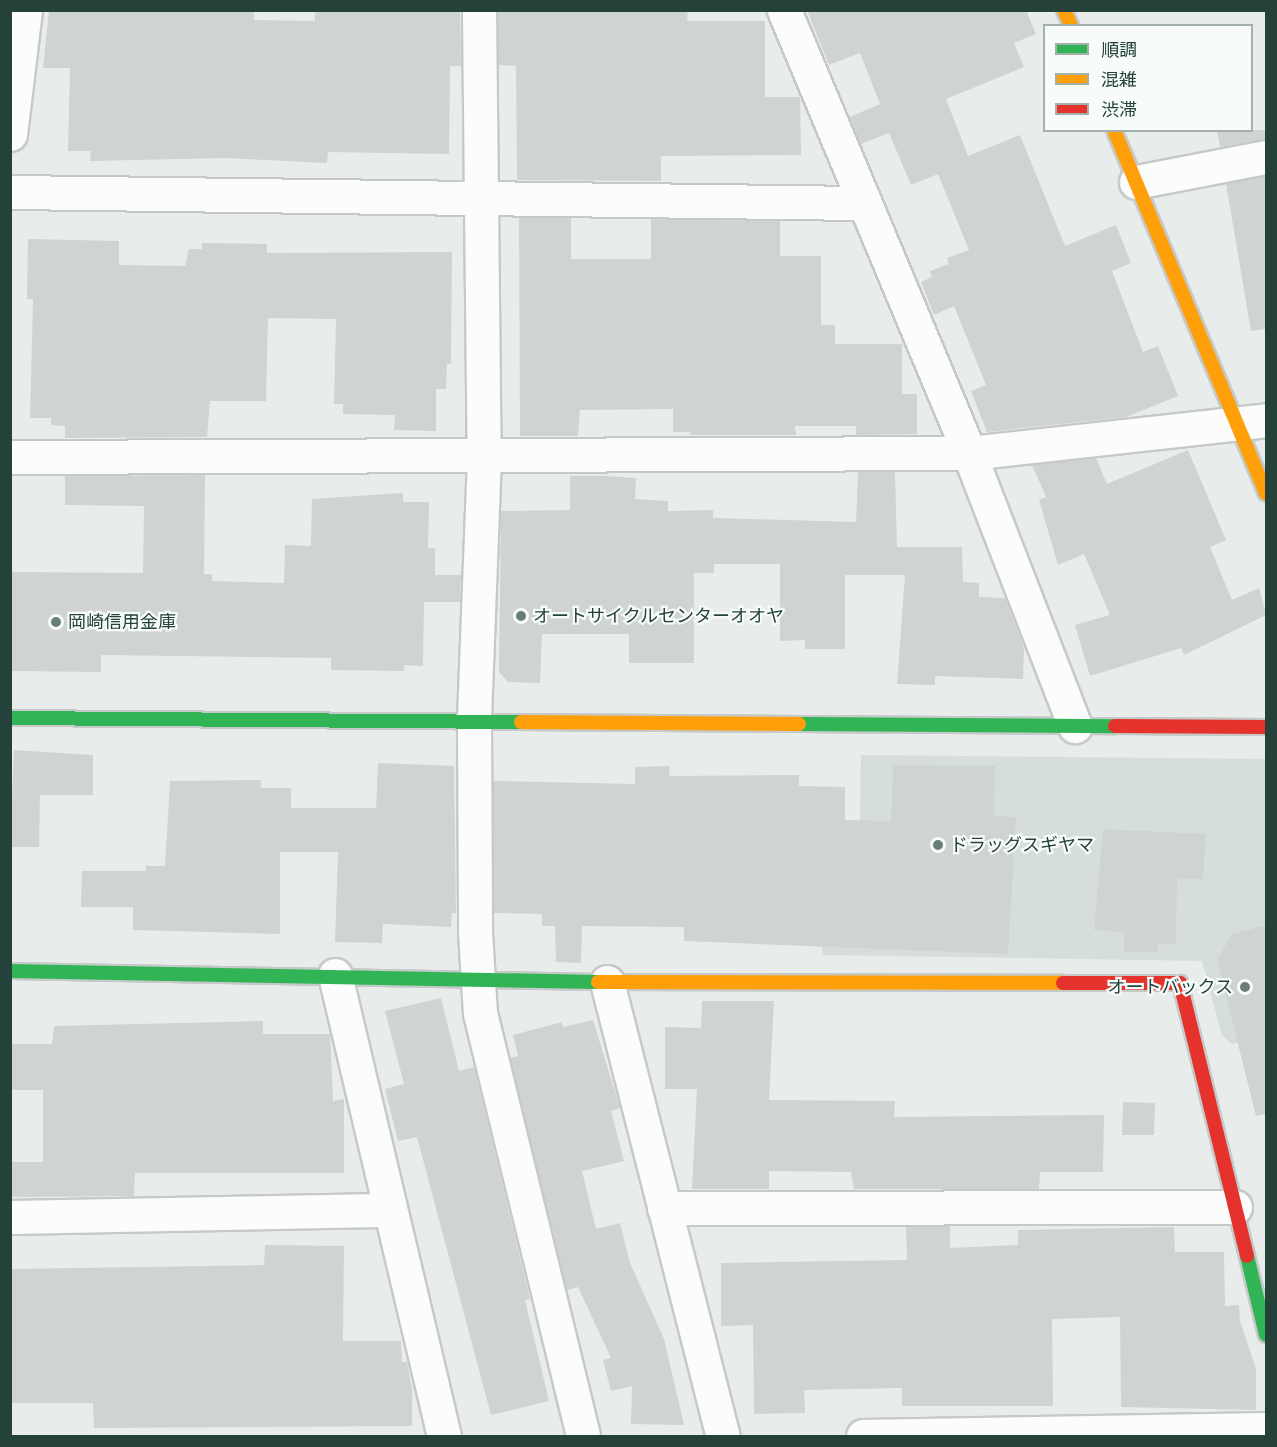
<!DOCTYPE html>
<html>
<head>
<meta charset="utf-8">
<style>
  body { margin:0 }
  #map { position:relative; width:1277px; height:1447px; overflow:hidden; background:#e8edeb; font-family:Poppins,"Noto Sans JP",sans-serif }
  div>[style] { position:absolute }
  [style*='--x'] { left:calc(var(--x)*1px); top:calc(var(--y)*1px); width:calc(var(--w)*1px); rotate:calc(var(--a)*1deg) }
  .built>* { inset:0; background:#d6dedb }
  .building>* { inset:0; background:#cfd4d2 }
  .roads { filter:drop-shadow(2px 0 #c5cac8) drop-shadow(-2px 0 #c5cac8) drop-shadow(0 2px #c5cac8) drop-shadow(0 -2px #c5cac8) }
  .street>* { height:33px; margin:-16.5px; padding:0 16.5px; transform-origin:16.5px; border-radius:16.5px; background:#fcfcfc }
  .fast>* { height:14px; margin:-7px; padding:0 7px; transform-origin:7px; border-radius:7px; background:#30b455 }
  .slow>* { height:14px; margin:-7px; padding:0 7px; transform-origin:7px; border-radius:7px; background:#ff9f0a }
  .jam>* { height:14px; margin:-7px; padding:0 7px; transform-origin:7px; border-radius:7px; background:#e5322d }
  .dots>* { width:16px; height:16px; translate:-50% -50%; box-sizing:border-box; border:3px solid #f7fbf9; border-radius:50% }
  span { translate:-50% -50%; white-space:nowrap; text-align:center; line-height:1.15; -webkit-text-stroke:4.5px #f7fbf9; paint-order:stroke }
  .poi-label { font-size:18px; color:#24423a }
  .left { translate:0 -50%; text-align:left }
  .right { translate:-100% -50%; text-align:right }
  .frame { position:absolute; inset:0; border:12px solid #24423a; pointer-events:none }
  .legend { position:absolute; left:1043px; top:24px; width:210px; height:108px; box-sizing:border-box; background:#f7fbf9; border:2px solid #a3b1ad; margin:0; padding:8px 10px; list-style:none; font-size:18px; color:#24423a }
  .legend li { display:flex; align-items:center; gap:12px; height:30px }
  .legend b { width:30px; border:2px solid #a3b1ad }
</style>
</head>
<body>
<div id="map">
  <div class="built">
    <i style="clip-path:polygon(861px 755px,1266px 759px,1266px 1036px,1232px 1044px,1222px 1036px,1202px 961px,822px 955px,824px 877px,859px 876px)"></i>
  </div>
  <div class="building">
    <i style="clip-path:polygon(49px 10px,254px 10px,254px 20px,315px 21px,315px 10px,460px 10px,461px 66px,450px 66px,449px 154px,328px 152px,327px 163px,225px 158px,90px 161px,91px 151px,68px 151px,70px 68px,43px 68px)"></i>
    <i style="clip-path:polygon(498px 10px,688px 10px,687px 21px,765px 21px,765px 97px,800px 97px,801px 155px,661px 156px,661px 181px,517px 180px,516px 66px,498px 65px)"></i>
    <i style="clip-path:polygon(807px 10px,1026px 10px,1036px 34px,1014px 43px,1024px 67px,946px 99px,968px 156px,1020px 135px,1065px 246px,1116px 225px,1131px 263px,1112px 271px,1143px 352px,1158px 346px,1178px 396px,1126px 417px,987px 432px,971px 391px,986px 385px,954px 306px,934px 315px,921px 282px,932px 277px,930px 271px,949px 264px,947px 258px,969px 250px,938px 174px,911px 185px,889px 133px,861px 144px,850px 117px,880px 104px,860px 53px,829px 65px)"></i>
    <i style="clip-path:polygon(1217px 130px,1266px 130px,1266px 139px,1220px 147px)"></i>
    <i style="clip-path:polygon(1266px 176px,1266px 329px,1251px 331px,1226px 184px)"></i>
    <i style="clip-path:polygon(519px 217px,571px 218px,571px 259px,651px 259px,651px 219px,780px 221px,780px 256px,821px 256px,821px 325px,835px 325px,835px 344px,902px 344px,902px 394px,917px 394px,917px 434px,856px 435px,856px 426px,795px 426px,796px 435px,691px 435px,690px 432px,673px 432px,673px 409px,580px 410px,578px 436px,520px 436px)"></i>
    <i style="clip-path:polygon(28px 239px,119px 241px,119px 265px,185px 266px,189px 249px,202px 249px,202px 243px,267px 244px,267px 253px,452px 252px,451px 364px,447px 364px,446px 389px,436px 389px,436px 431px,394px 430px,395px 415px,343px 414px,343px 404px,334px 404px,336px 319px,268px 318px,266px 401px,210px 401px,207px 437px,65px 438px,65px 426px,51px 425px,51px 418px,30px 418px,33px 299px,27px 299px)"></i>
    <i style="clip-path:polygon(1188px 450px,1226px 540px,1210px 547px,1232px 600px,1259px 588px,1266px 615px,1184px 655px,1181px 648px,1090px 676px,1075px 625px,1110px 615px,1084px 554px,1058px 565px,1039px 500px,1046px 497px,1032px 465px,1096px 458px,1107px 484px)"></i>
    <i style="clip-path:polygon(858px 472px,895px 472px,897px 547px,962px 547px,963px 582px,979px 583px,979px 597px,1005px 598px,1024px 648px,1023px 679px,935px 676px,935px 685px,897px 684px,905px 575px,845px 575px,845px 649px,805px 649px,805px 640px,780px 641px,780px 564px,714px 564px,714px 573px,694px 573px,694px 663px,629px 663px,629px 634px,542px 634px,540px 683px,508px 682px,499px 672px,501px 511px,570px 510px,570px 476px,606px 476px,636px 478px,635px 499px,668px 501px,668px 511px,713px 510px,713px 518px,856px 522px)"></i>
    <i style="clip-path:polygon(205px 475px,204px 574px,212px 574px,212px 581px,284px 583px,285px 545px,311px 546px,312px 499px,403px 493px,403px 502px,429px 502px,428px 548px,435px 548px,435px 575px,461px 575px,460px 602px,424px 602px,423px 666px,404px 665px,404px 671px,331px 670px,331px 658px,101px 655px,101px 672px,10px 671px,10px 572px,143px 573px,144px 506px,65px 505px,65px 476px)"></i>
    <i style="clip-path:polygon(14px 750px,93px 755px,93px 795px,40px 795px,39px 847px,10px 847px)"></i>
    <i style="clip-path:polygon(378px 763px,454px 766px,456px 913px,452px 913px,451px 927px,383px 924px,382px 943px,335px 942px,338px 852px,280px 852px,280px 934px,133px 930px,133px 907px,81px 907px,82px 871px,146px 871px,146px 866px,165px 866px,170px 781px,261px 780px,261px 788px,291px 788px,291px 808px,376px 808px)"></i>
    <i style="clip-path:polygon(893px 765px,995px 766px,994px 816px,1016px 817px,1008px 954px,684px 941px,684px 927px,582px 926px,581px 963px,556px 962px,555px 926px,542px 926px,542px 914px,494px 913px,493px 781px,635px 784px,635px 767px,670px 766px,669px 776px,799px 775px,799px 786px,845px 787px,845px 820px,891px 821px)"></i>
    <i style="clip-path:polygon(1103px 829px,1206px 834px,1203px 879px,1177px 878px,1176px 944px,1158px 944px,1158px 952px,1124px 952px,1124px 932px,1094px 930px)"></i>
    <i style="clip-path:polygon(1266px 925px,1266px 1114px,1256px 1116px,1217px 960px,1232px 934px)"></i>
    <i style="clip-path:polygon(441px 998px,459px 1071px,474px 1067px,530px 1299px,525px 1300px,549px 1401px,491px 1415px,417px 1137px,398px 1141px,385px 1089px,404px 1084px,385px 1011px)"></i>
    <i style="clip-path:polygon(702px 1001px,774px 1001px,769px 1100px,895px 1101px,894px 1117px,1104px 1115px,1103px 1172px,1040px 1172px,1039px 1189px,854px 1189px,851px 1172px,769px 1171px,769px 1189px,692px 1189px,697px 1089px,665px 1089px,665px 1027px,701px 1028px)"></i>
    <i style="clip-path:polygon(593px 1020px,620px 1108px,611px 1111px,624px 1161px,582px 1171px,596px 1229px,620px 1223px,630px 1263px,664px 1339px,684px 1425px,631px 1424px,632px 1386px,611px 1391px,603px 1360px,611px 1358px,578px 1287px,567px 1290px,510px 1058px,518px 1056px,513px 1035px,562px 1022px,563px 1027px)"></i>
    <i style="clip-path:polygon(263px 1021px,263px 1034px,330px 1034px,333px 1101px,344px 1099px,344px 1173px,135px 1173px,134px 1196px,10px 1197px,10px 1162px,43px 1162px,43px 1090px,10px 1090px,10px 1044px,52px 1044px,54px 1026px)"></i>
    <i style="clip-path:polygon(1123px 1102px,1155px 1103px,1154px 1135px,1122px 1135px)"></i>
    <i style="clip-path:polygon(906px 1226px,950px 1226px,950px 1248px,1018px 1245px,1018px 1230px,1174px 1227px,1175px 1252px,1224px 1252px,1225px 1306px,1239px 1305px,1240px 1321px,1256px 1369px,1256px 1410px,1121px 1407px,1120px 1317px,1052px 1319px,1053px 1406px,902px 1406px,902px 1388px,804px 1390px,805px 1413px,754px 1414px,753px 1325px,721px 1326px,721px 1263px,907px 1260px)"></i>
    <i style="clip-path:polygon(265px 1245px,344px 1246px,343px 1341px,401px 1341px,402px 1362px,407px 1362px,412px 1389px,412px 1426px,94px 1428px,93px 1403px,10px 1403px,10px 1269px,264px 1265px)"></i>
  </div>
  <div class="roads">
    <div class="street">
      <i style="--x:479;--y:10;--w:447;--a:89.4"></i>
      <i style="--x:484;--y:457;--w:265;--a:92.2"></i>
      <i style="--x:474;--y:722;--w:210;--a:89.7"></i>
      <i style="--x:475;--y:932;--w:81;--a:86.5"></i>
      <i style="--x:480;--y:1013;--w:435;--a:76.3"></i>
      <i style="--x:784;--y:10;--w:480;--a:67.3"></i>
      <i style="--x:969;--y:453;--w:293;--a:68.8"></i>
      <i style="--x:10;--y:134;--w:125;--a:-83.1"></i>
      <i style="--x:1136;--y:182;--w:132;--a:-10.9"></i>
      <i style="--x:10;--y:192;--w:853;--a:0.74"></i>
      <i style="--x:10;--y:457;--w:959;--a:-0.24"></i>
      <i style="--x:969;--y:453;--w:299;--a:-6.3"></i>
      <i style="--x:335;--y:975;--w:474;--a:76.7"></i>
      <i style="--x:607;--y:982;--w:469;--a:75.7"></i>
      <i style="--x:664;--y:1208;--w:571;--a:-0.1"></i>
      <i style="--x:10;--y:1217;--w:380;--a:-1.1"></i>
      <i style="--x:863;--y:1436;--w:403;--a:-1"></i>
    </div>
    <div class="fast">
      <i style="--x:10;--y:718;--w:511;--a:0.45"></i>
      <i style="--x:799;--y:724;--w:316;--a:0.4"></i>
      <i style="--x:10;--y:971;--w:588;--a:1.07"></i>
      <i style="--x:1247;--y:1256;--w:81;--a:76.5"></i>
    </div>
    <div class="slow">
      <i style="--x:1064;--y:10;--w:17;--a:66"></i>
      <i style="--x:1114;--y:130;--w:394;--a:67.3"></i>
      <i style="--x:521;--y:722;--w:278;--a:0.4"></i>
      <i style="--x:598;--y:982;--w:465;--a:0.1"></i>
    </div>
    <div class="jam">
      <i style="--x:1115;--y:726;--w:151;--a:0.4"></i>
      <i style="--x:1063;--y:983;--w:117;--a:0"></i>
      <i style="--x:1180;--y:983;--w:281;--a:76.2"></i>
    </div>
  </div>
  <div class="dots">
    <i style="left:521px;top:616px;background:#697e78"></i>
    <i style="left:56px;top:622px;background:#697e78"></i>
    <i style="left:938px;top:845px;background:#697e78"></i>
    <i style="left:1245px;top:987px;background:#697e78"></i>
  </div>
  <div class="poi-label">
    <span class="left" style="left:533px;top:616px">オートサイクルセンターオオヤ</span>
    <span class="left" style="left:68px;top:622px">岡崎信用金庫</span>
    <span class="left" style="left:950px;top:845px">ドラッグスギヤマ</span>
    <span class="right" style="left:1233px;top:987px">オートバックス</span>
  </div>
  <div class="frame"></div>
  <ul class="legend">
  <li><b style="height:8px;background:#30b455"></b>順調</li>
  <li><b style="height:8px;background:#ff9f0a"></b>混雑</li>
  <li><b style="height:8px;background:#e5322d"></b>渋滞</li>
  </ul>
</div>
</body>
</html>
